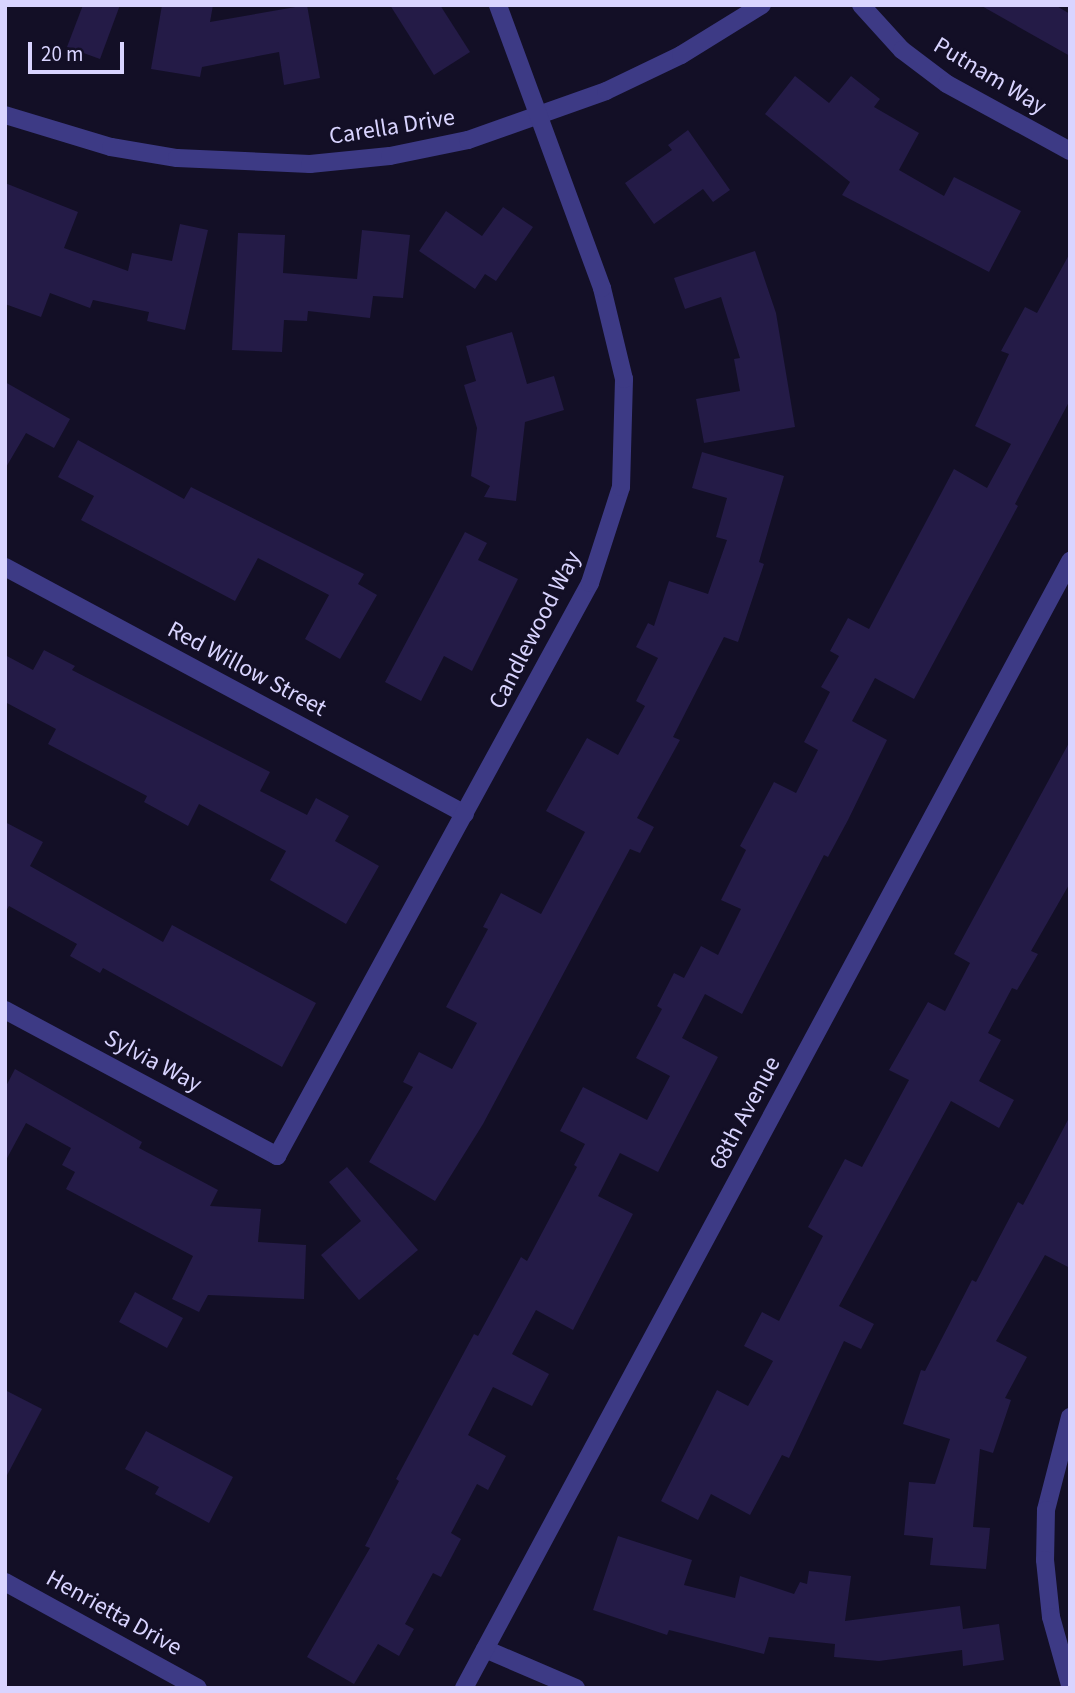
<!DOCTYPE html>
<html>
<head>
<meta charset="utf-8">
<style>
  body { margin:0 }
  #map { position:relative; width:1075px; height:1693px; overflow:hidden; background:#130f26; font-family:"Source Sans 3",sans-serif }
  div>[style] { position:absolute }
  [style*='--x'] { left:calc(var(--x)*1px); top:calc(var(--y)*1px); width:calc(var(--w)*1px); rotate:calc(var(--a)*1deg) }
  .building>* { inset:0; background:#241b47 }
  .minor>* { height:18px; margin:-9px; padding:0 9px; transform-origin:9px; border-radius:9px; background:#3d3a85 }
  span { translate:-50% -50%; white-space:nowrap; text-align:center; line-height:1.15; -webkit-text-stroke:5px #130f26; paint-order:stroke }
  .street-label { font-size:24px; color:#d9d4ff }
  .frame { position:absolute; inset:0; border:7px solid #d9d4ff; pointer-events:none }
  .scale { position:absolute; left:28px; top:42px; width:96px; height:32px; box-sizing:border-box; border:4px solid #d9d4ff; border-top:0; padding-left:9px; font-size:21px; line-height:24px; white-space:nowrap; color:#d9d4ff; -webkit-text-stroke:5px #130f26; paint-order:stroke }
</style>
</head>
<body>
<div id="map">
  <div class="building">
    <i style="clip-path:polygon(83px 5px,120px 5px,100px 59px,67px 47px)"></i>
    <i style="clip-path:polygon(162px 5px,213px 5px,210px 22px,307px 5px,320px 78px,284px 85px,279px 52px,202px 67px,200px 77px,151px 69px)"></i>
    <i style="clip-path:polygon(390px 5px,440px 5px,470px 52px,434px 75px)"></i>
    <i style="clip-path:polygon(980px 5px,1055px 5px,1070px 14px,1070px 56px)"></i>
    <i style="clip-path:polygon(795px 76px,829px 103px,851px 76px,880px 99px,874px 107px,919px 133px,899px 170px,944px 196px,954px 177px,1021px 211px,989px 272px,842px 195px,850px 182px,765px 114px)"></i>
    <i style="clip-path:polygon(688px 130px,730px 190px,713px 202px,703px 189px,654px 224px,625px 183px,672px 150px,668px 145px)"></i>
    <i style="clip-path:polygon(5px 183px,78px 212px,64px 248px,128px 271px,132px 253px,172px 261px,180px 224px,208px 230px,185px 330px,147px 321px,149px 312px,93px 300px,90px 308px,50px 293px,41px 317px,5px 304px)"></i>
    <i style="clip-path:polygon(503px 207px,533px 227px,496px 281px,485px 274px,475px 289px,419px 251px,446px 211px,482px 236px)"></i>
    <i style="clip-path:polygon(362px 230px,410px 235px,403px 298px,373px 296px,370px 318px,308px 311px,307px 321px,284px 320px,282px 352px,232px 350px,238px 233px,285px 235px,283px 273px,357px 279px)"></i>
    <i style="clip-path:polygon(755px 251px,776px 313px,795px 427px,704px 443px,696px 399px,740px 391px,734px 359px,740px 358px,721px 297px,685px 309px,674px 278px)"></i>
    <i style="clip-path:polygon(1070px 253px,1070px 400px,1015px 504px,1018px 506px,914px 699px,875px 678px,852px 721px,887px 740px,848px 820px,828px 857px,824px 855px,742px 1014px,705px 994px,682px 1038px,718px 1057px,658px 1172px,620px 1153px,598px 1196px,633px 1214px,573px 1330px,536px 1310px,512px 1354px,549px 1374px,532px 1406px,493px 1387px,468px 1435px,506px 1456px,488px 1490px,477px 1484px,451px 1533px,461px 1539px,441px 1577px,433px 1573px,405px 1624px,414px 1629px,399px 1656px,378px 1644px,354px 1684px,307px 1657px,370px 1548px,365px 1546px,399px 1481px,396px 1479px,474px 1334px,478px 1336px,521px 1257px,527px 1261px,577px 1167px,574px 1165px,585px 1144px,560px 1131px,583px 1087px,647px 1120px,670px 1076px,636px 1058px,662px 1009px,657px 1006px,674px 973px,684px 978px,701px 946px,718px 955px,741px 909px,721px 900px,746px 850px,740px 846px,774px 782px,796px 793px,818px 750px,804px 742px,830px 692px,821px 687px,839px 656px,830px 651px,848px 618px,869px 629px,954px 469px,987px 488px,1011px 444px,975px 426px,1009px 354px,1001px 351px,1025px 307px,1037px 313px)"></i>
    <i style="clip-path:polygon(512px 332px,527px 384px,554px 376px,564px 410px,525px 422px,516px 501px,484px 497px,490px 486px,471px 476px,477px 428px,464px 385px,476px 381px,466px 346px)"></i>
    <i style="clip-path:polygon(5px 382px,70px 419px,54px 448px,26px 433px,5px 469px)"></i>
    <i style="clip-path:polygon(78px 440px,184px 499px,191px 487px,364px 574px,358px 584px,377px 595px,340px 659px,305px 639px,329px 595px,258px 558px,235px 601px,81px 520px,94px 496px,58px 477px)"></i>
    <i style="clip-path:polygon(702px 452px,784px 476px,759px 562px,764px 564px,738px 642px,724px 637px,673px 737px,680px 740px,637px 818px,654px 827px,640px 853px,630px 849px,483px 1124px,435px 1201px,369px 1162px,413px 1087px,403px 1082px,419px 1052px,452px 1069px,477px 1023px,446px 1007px,488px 929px,483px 927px,501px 893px,541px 914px,585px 832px,546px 811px,587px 738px,618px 755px,645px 706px,636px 701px,658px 658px,636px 647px,648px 623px,654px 626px,669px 581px,708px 594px,727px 540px,716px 537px,727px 498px,692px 488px)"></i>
    <i style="clip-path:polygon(465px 532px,487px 543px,478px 560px,518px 579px,472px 671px,444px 656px,421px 701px,385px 682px)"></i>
    <i style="clip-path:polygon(44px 650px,75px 666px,72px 670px,270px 772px,260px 791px,307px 815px,316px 798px,349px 816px,335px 841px,379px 866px,346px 924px,270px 880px,286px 851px,199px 804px,188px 826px,144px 802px,147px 796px,48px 744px,56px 729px,5px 702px,5px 655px,33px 670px)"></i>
    <i style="clip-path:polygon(1070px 741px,1070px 883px,1031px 951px,1038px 954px,1017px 990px,1012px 988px,988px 1033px,1001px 1040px,979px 1081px,1014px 1100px,999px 1128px,951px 1101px,839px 1306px,874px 1324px,861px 1349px,844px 1341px,789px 1458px,782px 1455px,750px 1515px,711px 1494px,698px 1520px,661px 1501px,717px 1390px,748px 1406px,773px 1361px,744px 1346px,762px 1312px,779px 1321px,823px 1236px,808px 1227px,845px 1159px,862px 1167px,909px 1080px,889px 1070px,928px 1002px,945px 1011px,970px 963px,954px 954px)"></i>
    <i style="clip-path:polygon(5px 822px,43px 842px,30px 866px,163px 942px,172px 925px,316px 1003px,282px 1067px,103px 968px,100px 973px,70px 956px,77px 944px,9px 906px,5px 913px)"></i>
    <i style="clip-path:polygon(15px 1069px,142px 1142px,139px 1148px,218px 1190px,210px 1206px,261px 1209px,258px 1242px,306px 1245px,304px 1299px,208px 1295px,199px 1312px,172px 1299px,193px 1256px,66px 1189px,75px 1172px,62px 1165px,71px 1148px,26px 1123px,5px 1162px,5px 1088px)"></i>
    <i style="clip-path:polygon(1070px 1116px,1070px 1268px,1045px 1255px,996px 1341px,1027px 1357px,1005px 1398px,1011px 1400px,993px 1453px,980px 1449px,973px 1527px,990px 1528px,986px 1569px,930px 1565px,933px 1538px,904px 1535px,909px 1482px,935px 1484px,950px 1439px,903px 1424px,921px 1370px,925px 1371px,972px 1280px,976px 1282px,1018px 1202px,1023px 1205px)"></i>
    <i style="clip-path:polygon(347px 1167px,418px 1250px,359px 1300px,321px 1255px,361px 1221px,329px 1182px)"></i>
    <i style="clip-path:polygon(135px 1292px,183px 1318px,167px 1348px,119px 1322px)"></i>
    <i style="clip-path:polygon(5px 1390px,42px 1409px,5px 1479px)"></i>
    <i style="clip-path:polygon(146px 1431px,233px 1477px,209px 1523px,155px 1494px,159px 1487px,125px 1469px)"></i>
    <i style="clip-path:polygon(618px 1536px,692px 1560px,684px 1585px,735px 1598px,740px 1576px,794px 1594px,800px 1582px,807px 1584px,809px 1571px,851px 1576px,845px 1621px,960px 1606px,963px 1629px,999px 1624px,1004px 1660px,963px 1666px,962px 1650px,879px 1661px,834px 1657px,835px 1644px,769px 1637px,764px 1654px,669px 1630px,667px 1635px,593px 1610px)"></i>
  </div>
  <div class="minor">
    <i style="--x:861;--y:5;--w:61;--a:47.7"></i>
    <i style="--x:902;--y:50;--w:56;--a:37.1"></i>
    <i style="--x:947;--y:84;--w:140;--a:28.6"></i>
    <i style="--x:5;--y:115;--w:111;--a:16.8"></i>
    <i style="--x:111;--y:147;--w:67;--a:9.5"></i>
    <i style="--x:177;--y:158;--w:133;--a:2.6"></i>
    <i style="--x:310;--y:164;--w:80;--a:-5.7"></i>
    <i style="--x:390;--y:156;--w:80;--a:-11.6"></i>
    <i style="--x:468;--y:140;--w:146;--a:-19.5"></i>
    <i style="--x:606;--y:91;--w:83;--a:-25.6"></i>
    <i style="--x:681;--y:55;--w:95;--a:-31.7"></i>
    <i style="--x:5;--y:567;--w:522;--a:28.23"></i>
    <i style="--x:5;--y:1010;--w:309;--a:28.2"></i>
    <i style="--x:277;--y:1156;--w:653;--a:-61.35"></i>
    <i style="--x:590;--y:583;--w:101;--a:-72.1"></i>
    <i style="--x:621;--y:487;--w:108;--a:-88.4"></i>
    <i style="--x:624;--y:379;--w:94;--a:-103.6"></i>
    <i style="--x:602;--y:288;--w:302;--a:-110.2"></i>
    <i style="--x:1070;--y:1417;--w:96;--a:104.5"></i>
    <i style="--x:1046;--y:1510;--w:50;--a:91.1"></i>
    <i style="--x:1045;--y:1560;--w:57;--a:84"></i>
    <i style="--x:1051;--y:1617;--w:71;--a:74.4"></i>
    <i style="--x:5;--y:1582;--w:220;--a:28.8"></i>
    <i style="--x:485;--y:1649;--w:99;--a:23.2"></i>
    <i style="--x:464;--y:1688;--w:1280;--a:-61.73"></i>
  </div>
  <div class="street-label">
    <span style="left:990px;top:76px;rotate:31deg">Putnam Way</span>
    <span style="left:392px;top:127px;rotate:-9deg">Carella Drive</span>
    <span style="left:535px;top:630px;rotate:-63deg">Candlewood Way</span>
    <span style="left:247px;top:669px;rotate:28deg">Red Willow Street</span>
    <span style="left:153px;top:1061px;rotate:28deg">Sylvia Way</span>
    <span style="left:745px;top:1113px;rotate:-62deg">68th Avenue</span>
    <span style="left:114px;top:1613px;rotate:29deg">Henrietta Drive</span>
  </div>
  <div class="frame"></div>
  <div class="scale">20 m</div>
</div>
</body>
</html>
